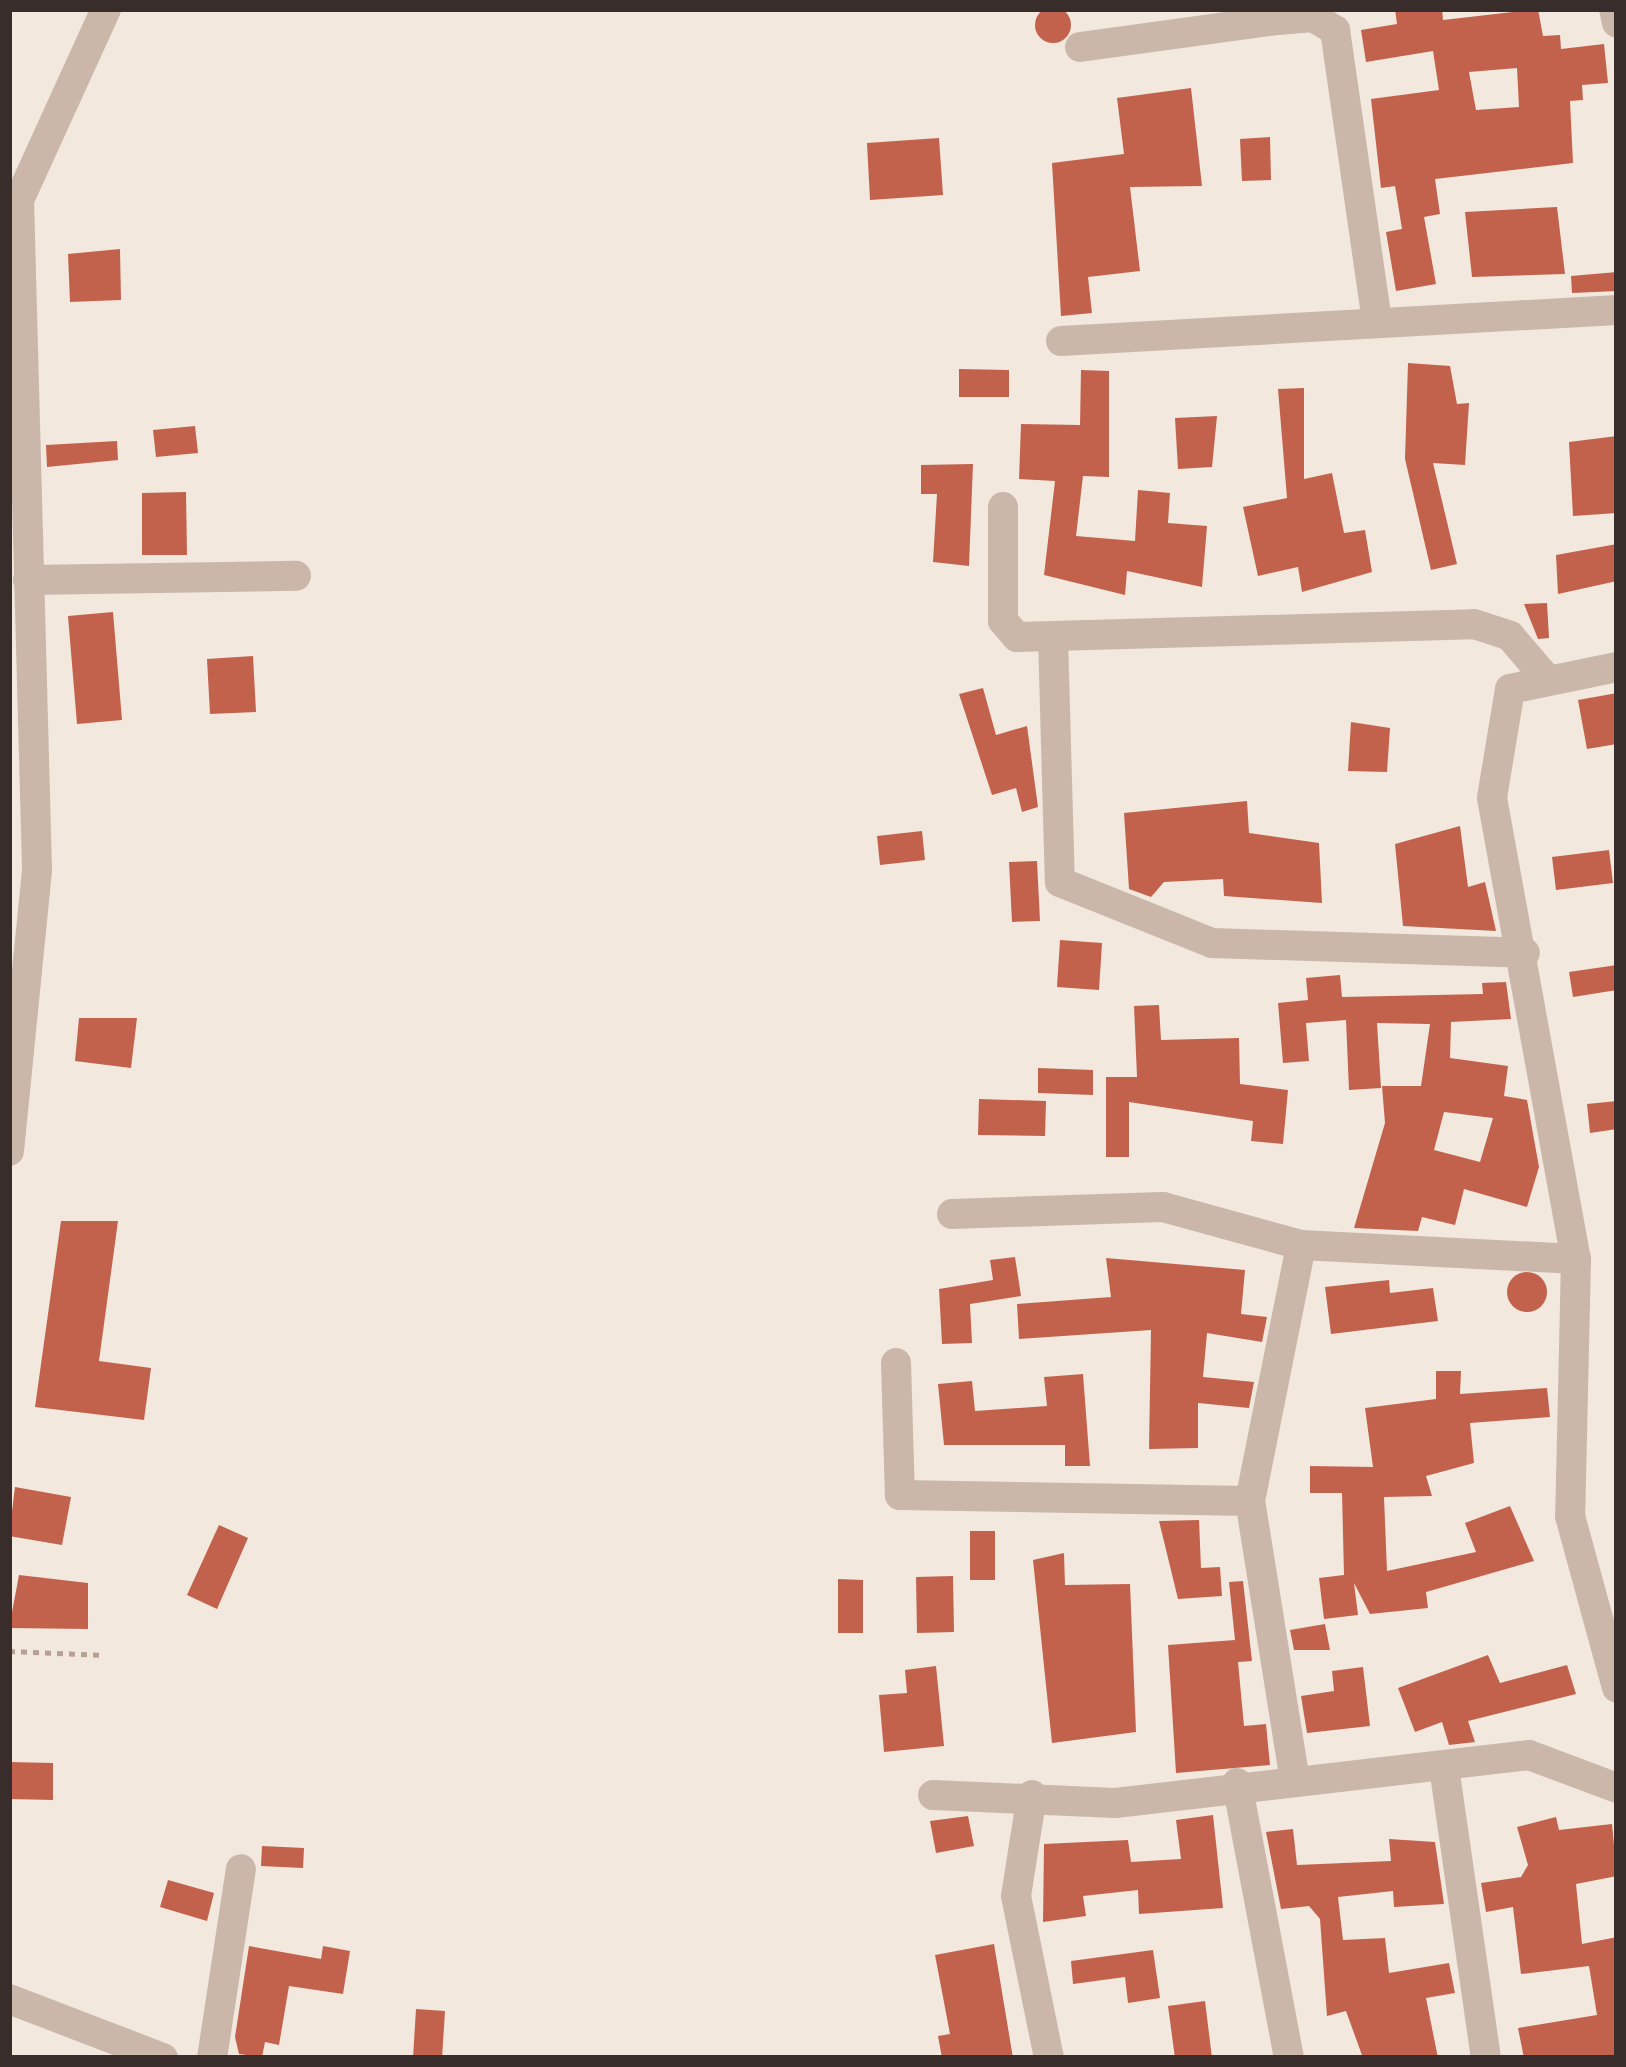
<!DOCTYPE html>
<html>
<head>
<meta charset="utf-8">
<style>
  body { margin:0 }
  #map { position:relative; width:1626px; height:2067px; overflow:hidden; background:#f2e8de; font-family:"Alegreya Sans",sans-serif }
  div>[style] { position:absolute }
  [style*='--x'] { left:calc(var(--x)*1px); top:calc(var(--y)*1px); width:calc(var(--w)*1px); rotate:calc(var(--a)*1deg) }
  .building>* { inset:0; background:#c3624c }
  .round { border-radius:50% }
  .path>* { height:4.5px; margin-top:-2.25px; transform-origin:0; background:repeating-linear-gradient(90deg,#b6a194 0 6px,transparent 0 12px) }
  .minor>* { height:30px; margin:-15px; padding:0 15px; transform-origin:15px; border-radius:15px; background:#cab7aa }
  span { translate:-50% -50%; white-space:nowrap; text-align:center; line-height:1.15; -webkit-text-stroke:9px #faf2eb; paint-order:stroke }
  .frame { position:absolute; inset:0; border:12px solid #382d2a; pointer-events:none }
</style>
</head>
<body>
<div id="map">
  <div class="building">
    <i class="round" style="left:1035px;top:7px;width:36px;height:36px"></i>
    <i style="clip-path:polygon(evenodd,1395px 9px,1442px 9px,1443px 20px,1538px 9px,1543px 36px,1560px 35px,1561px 49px,1604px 44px,1608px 83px,1582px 85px,1583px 100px,1570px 101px,1573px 163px,1435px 179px,1440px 214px,1424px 217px,1436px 284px,1396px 291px,1386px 232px,1402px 229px,1395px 186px,1381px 188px,1371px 99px,1439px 90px,1433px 51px,1366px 62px,1361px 30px,1397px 24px,1395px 9px,1517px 68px,1519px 107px,1476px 110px,1469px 72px,1517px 68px)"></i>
    <i style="clip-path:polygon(1191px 88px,1202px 186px,1130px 187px,1140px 271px,1088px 277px,1092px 313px,1061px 316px,1052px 163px,1124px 154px,1117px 98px)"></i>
    <i style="clip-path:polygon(1270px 137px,1271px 180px,1242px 181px,1240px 139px)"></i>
    <i style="clip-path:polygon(939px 138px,943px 195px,870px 200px,867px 143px)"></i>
    <i style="clip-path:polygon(1557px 207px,1565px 274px,1472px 277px,1465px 212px)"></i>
    <i style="clip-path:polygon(120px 249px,121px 300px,70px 302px,68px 254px)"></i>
    <i style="clip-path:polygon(1617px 272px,1617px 291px,1572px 293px,1571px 276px)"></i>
    <i style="clip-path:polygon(1408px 363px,1450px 366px,1457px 404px,1469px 403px,1465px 465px,1433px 463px,1457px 564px,1431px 570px,1405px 459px)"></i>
    <i style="clip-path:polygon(959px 369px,1009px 370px,1009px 397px,959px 397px)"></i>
    <i style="clip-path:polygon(1081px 370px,1109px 371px,1109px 477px,1083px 476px,1076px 536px,1135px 541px,1138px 490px,1170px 493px,1168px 523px,1207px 526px,1202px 587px,1127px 571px,1125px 595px,1044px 575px,1055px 481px,1019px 479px,1021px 424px,1080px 425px)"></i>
    <i style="clip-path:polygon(1304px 388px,1304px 479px,1332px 473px,1344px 533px,1365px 530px,1372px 572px,1302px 592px,1298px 567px,1258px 576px,1243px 507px,1287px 498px,1278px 389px)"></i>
    <i style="clip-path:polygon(1217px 416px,1212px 467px,1178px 469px,1175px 418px)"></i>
    <i style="clip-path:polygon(195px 426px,198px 453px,156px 457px,153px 430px)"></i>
    <i style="clip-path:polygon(1617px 436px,1617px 513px,1573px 516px,1569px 442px)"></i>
    <i style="clip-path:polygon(117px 441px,118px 460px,47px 467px,46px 445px)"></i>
    <i style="clip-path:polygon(973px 464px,969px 566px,933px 562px,937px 494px,921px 494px,921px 465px)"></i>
    <i style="clip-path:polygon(186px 492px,187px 555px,142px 555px,142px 493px)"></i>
    <i style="clip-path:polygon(1617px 544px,1617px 581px,1558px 594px,1556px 555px)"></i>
    <i style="clip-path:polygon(1547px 603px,1549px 638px,1538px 639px,1524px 604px)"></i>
    <i style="clip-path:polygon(113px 612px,122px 720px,77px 724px,68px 616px)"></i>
    <i style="clip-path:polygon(253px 656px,256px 712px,210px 714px,207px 659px)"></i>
    <i style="clip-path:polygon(983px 688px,996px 735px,1027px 726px,1038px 807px,1022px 812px,1016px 788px,992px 795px,959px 694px)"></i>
    <i style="clip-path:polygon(1617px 693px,1617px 744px,1587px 749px,1578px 700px)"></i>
    <i style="clip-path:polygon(1351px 722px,1390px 728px,1387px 772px,1348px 771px)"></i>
    <i style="clip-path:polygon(1247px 801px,1249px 833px,1319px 843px,1322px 903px,1224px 896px,1223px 879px,1164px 882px,1151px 897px,1129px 889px,1124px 813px)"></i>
    <i style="clip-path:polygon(1460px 826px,1468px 887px,1485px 882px,1496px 931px,1403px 926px,1395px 844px)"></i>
    <i style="clip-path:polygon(922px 831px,925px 860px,880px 865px,877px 836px)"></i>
    <i style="clip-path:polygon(1609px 850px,1613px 883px,1556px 890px,1552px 857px)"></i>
    <i style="clip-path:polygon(1037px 861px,1040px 921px,1012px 922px,1009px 862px)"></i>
    <i style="clip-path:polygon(1060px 940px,1102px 943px,1099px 990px,1057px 987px)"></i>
    <i style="clip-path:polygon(1617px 965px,1617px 990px,1573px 997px,1569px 972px)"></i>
    <i style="clip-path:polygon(evenodd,1340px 975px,1342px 997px,1483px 994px,1482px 983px,1506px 982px,1511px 1019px,1451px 1022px,1450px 1058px,1508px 1066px,1504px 1096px,1527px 1100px,1539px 1167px,1527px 1207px,1464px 1189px,1455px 1225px,1422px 1217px,1418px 1231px,1354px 1228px,1385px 1123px,1382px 1086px,1421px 1086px,1430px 1024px,1377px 1023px,1381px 1088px,1349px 1090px,1346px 1020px,1306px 1023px,1309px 1061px,1283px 1063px,1278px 1003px,1308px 1000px,1306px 978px,1340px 975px,1444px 1112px,1493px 1118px,1480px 1162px,1434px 1150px,1444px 1112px)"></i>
    <i style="clip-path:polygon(1159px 1005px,1161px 1040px,1239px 1038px,1240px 1084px,1288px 1090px,1283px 1144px,1251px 1141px,1253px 1121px,1129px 1102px,1129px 1157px,1106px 1157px,1106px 1077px,1137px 1077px,1134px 1006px)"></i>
    <i style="clip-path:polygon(79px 1018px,137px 1018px,131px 1068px,75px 1061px)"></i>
    <i style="clip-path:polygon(1038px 1068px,1093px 1070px,1093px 1095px,1038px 1093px)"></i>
    <i style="clip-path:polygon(979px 1099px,1046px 1101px,1045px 1136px,978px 1135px)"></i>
    <i style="clip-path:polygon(1617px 1101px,1617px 1129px,1590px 1133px,1587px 1104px)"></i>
    <i style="clip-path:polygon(61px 1221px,118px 1221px,99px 1361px,151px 1368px,144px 1420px,35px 1407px)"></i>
    <i style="clip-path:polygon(1015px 1257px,1021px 1296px,970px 1304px,972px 1343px,942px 1344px,939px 1289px,993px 1280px,990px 1260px)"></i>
    <i style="clip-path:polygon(1106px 1258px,1245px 1270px,1241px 1314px,1267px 1317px,1262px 1342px,1207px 1333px,1203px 1377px,1254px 1382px,1249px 1408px,1198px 1403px,1198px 1448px,1149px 1449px,1151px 1330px,1019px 1339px,1017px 1304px,1111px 1297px)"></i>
    <i class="round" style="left:1507px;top:1272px;width:40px;height:40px"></i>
    <i style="clip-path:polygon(1389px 1280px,1390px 1293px,1433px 1288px,1438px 1321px,1331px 1334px,1325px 1287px)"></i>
    <i style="clip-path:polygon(1436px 1371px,1461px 1371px,1460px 1394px,1547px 1388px,1550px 1417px,1470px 1423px,1474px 1463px,1426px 1476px,1432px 1496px,1384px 1497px,1387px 1571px,1476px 1552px,1465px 1523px,1510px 1506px,1534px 1561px,1426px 1592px,1428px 1608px,1370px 1614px,1354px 1583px,1358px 1615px,1324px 1619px,1319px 1578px,1344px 1575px,1342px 1493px,1310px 1493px,1310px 1466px,1373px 1467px,1365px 1408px,1436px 1399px)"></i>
    <i style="clip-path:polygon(1083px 1374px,1090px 1466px,1065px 1466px,1065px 1445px,944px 1445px,938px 1384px,972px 1381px,975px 1411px,1047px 1406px,1044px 1377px)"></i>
    <i style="clip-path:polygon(15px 1487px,71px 1497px,62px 1545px,9px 1536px)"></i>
    <i style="clip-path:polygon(1199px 1520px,1201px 1568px,1220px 1567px,1222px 1596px,1178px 1599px,1159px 1521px)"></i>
    <i style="clip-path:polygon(219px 1525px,248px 1538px,217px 1609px,187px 1595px)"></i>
    <i style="clip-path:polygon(970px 1531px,995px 1531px,995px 1580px,970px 1580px)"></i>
    <i style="clip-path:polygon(1064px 1553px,1065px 1585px,1130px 1584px,1136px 1732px,1052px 1743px,1033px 1560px)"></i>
    <i style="clip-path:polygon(19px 1575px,88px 1583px,88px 1629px,9px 1628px)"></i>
    <i style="clip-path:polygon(953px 1576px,954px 1632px,917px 1633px,916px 1577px)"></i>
    <i style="clip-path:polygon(838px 1579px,863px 1580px,863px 1633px,838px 1633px)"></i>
    <i style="clip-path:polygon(1243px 1581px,1252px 1661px,1238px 1662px,1244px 1726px,1266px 1724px,1270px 1765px,1176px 1773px,1168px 1645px,1235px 1640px,1229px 1582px)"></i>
    <i style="clip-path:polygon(1325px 1624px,1330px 1650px,1294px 1650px,1290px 1630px)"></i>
    <i style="clip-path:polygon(1488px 1655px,1500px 1683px,1567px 1665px,1576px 1694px,1468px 1721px,1475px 1742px,1449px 1745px,1442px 1722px,1415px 1732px,1398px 1688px)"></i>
    <i style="clip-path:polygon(936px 1666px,944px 1746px,884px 1752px,879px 1695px,907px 1693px,905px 1670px)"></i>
    <i style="clip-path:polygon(1363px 1667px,1370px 1726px,1307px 1733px,1301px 1696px,1334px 1691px,1332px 1671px)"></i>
    <i style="clip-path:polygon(9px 1762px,53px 1763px,53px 1800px,9px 1799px)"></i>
    <i style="clip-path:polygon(1213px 1815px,1223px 1908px,1139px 1914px,1138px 1890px,1083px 1896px,1086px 1916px,1043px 1922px,1044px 1844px,1128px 1840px,1131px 1862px,1181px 1859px,1176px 1820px)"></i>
    <i style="clip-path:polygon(968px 1816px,974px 1846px,936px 1853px,930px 1821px)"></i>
    <i style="clip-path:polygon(1556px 1817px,1559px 1830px,1612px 1824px,1617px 1876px,1576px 1884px,1582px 1944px,1617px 1937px,1617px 2058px,1524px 2058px,1518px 2028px,1597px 2015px,1589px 1966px,1521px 1974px,1513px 1907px,1486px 1912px,1481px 1883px,1521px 1877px,1528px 1865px,1517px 1827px)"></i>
    <i style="clip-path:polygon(1293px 1829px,1297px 1865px,1391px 1861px,1389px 1839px,1435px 1842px,1444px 1904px,1394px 1907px,1393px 1891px,1338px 1897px,1343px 1940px,1385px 1938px,1389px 1973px,1449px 1963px,1455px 1993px,1426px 1998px,1438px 2058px,1363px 2058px,1346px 2011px,1327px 2016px,1320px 1919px,1309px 1906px,1281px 1909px,1266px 1832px)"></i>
    <i style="clip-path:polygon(262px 1846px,304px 1848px,303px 1868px,261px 1866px)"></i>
    <i style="clip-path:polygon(168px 1880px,214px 1893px,207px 1921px,160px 1907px)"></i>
    <i style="clip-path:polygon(994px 1944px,1013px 2058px,942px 2058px,938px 2036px,950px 2034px,935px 1955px)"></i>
    <i style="clip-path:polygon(249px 1946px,321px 1959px,323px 1946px,350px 1951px,343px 1994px,289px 1986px,279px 2045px,265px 2042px,262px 2057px,239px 2054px,235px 2037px)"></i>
    <i style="clip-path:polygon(1153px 1950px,1160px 1998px,1128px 2003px,1125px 1977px,1073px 1984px,1071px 1961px)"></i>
    <i style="clip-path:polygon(1205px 2001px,1212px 2058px,1175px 2058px,1168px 2006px)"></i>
    <i style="clip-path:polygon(416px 2009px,445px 2011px,442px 2058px,413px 2058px)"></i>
  </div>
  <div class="path">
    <i style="--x:9;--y:1651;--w:96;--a:2.4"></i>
  </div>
  <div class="minor">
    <i style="--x:1614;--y:9;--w:14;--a:78"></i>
    <i style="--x:1080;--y:47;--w:200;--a:-7.8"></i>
    <i style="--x:1278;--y:20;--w:35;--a:-5"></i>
    <i style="--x:1313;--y:17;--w:26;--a:31"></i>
    <i style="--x:1335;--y:30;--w:294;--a:81.8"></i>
    <i style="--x:1061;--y:341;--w:557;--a:-3.19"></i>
    <i style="--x:1003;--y:507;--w:114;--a:90"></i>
    <i style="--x:1003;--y:621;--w:21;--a:49"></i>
    <i style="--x:1017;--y:637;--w:457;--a:-1.6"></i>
    <i style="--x:1474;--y:624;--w:38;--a:18"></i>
    <i style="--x:1510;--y:636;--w:55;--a:49.4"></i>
    <i style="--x:28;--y:580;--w:268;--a:-0.9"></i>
    <i style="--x:1053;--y:637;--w:245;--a:88.4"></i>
    <i style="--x:1060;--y:882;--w:164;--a:21.9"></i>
    <i style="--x:1212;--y:943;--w:313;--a:1.8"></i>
    <i style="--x:1617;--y:667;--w:109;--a:168.4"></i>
    <i style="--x:1510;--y:689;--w:110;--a:99.4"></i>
    <i style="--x:1492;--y:798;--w:469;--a:79.7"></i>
    <i style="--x:1576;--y:1259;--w:257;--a:91.3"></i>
    <i style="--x:1570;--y:1516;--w:178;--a:74.7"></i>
    <i style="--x:9;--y:1151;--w:283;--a:-84.3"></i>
    <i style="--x:37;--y:869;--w:669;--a:-91.54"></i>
    <i style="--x:19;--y:200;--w:210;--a:-65.5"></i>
    <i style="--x:952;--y:1214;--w:211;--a:-1.9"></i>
    <i style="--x:1163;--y:1207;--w:143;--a:15.4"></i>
    <i style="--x:1301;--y:1245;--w:275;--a:2.9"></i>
    <i style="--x:896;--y:1363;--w:132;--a:88.3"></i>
    <i style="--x:900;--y:1495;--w:350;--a:1"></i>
    <i style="--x:1444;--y:1767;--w:294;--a:81.8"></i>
    <i style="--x:1294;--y:1775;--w:278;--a:-99.1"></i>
    <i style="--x:1250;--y:1501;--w:261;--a:-78.7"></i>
    <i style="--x:1237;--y:1783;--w:280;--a:79.3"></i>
    <i style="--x:933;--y:1795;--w:182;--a:2.5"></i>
    <i style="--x:1115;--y:1803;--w:417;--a:-6.6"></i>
    <i style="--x:1529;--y:1755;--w:94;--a:20.6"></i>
    <i style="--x:1032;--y:1795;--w:102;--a:99"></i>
    <i style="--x:1016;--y:1896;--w:165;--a:78.5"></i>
    <i style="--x:9;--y:1999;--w:165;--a:21"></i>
    <i style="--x:212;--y:2058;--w:191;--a:-81.3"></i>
  </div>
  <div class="frame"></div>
</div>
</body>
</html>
